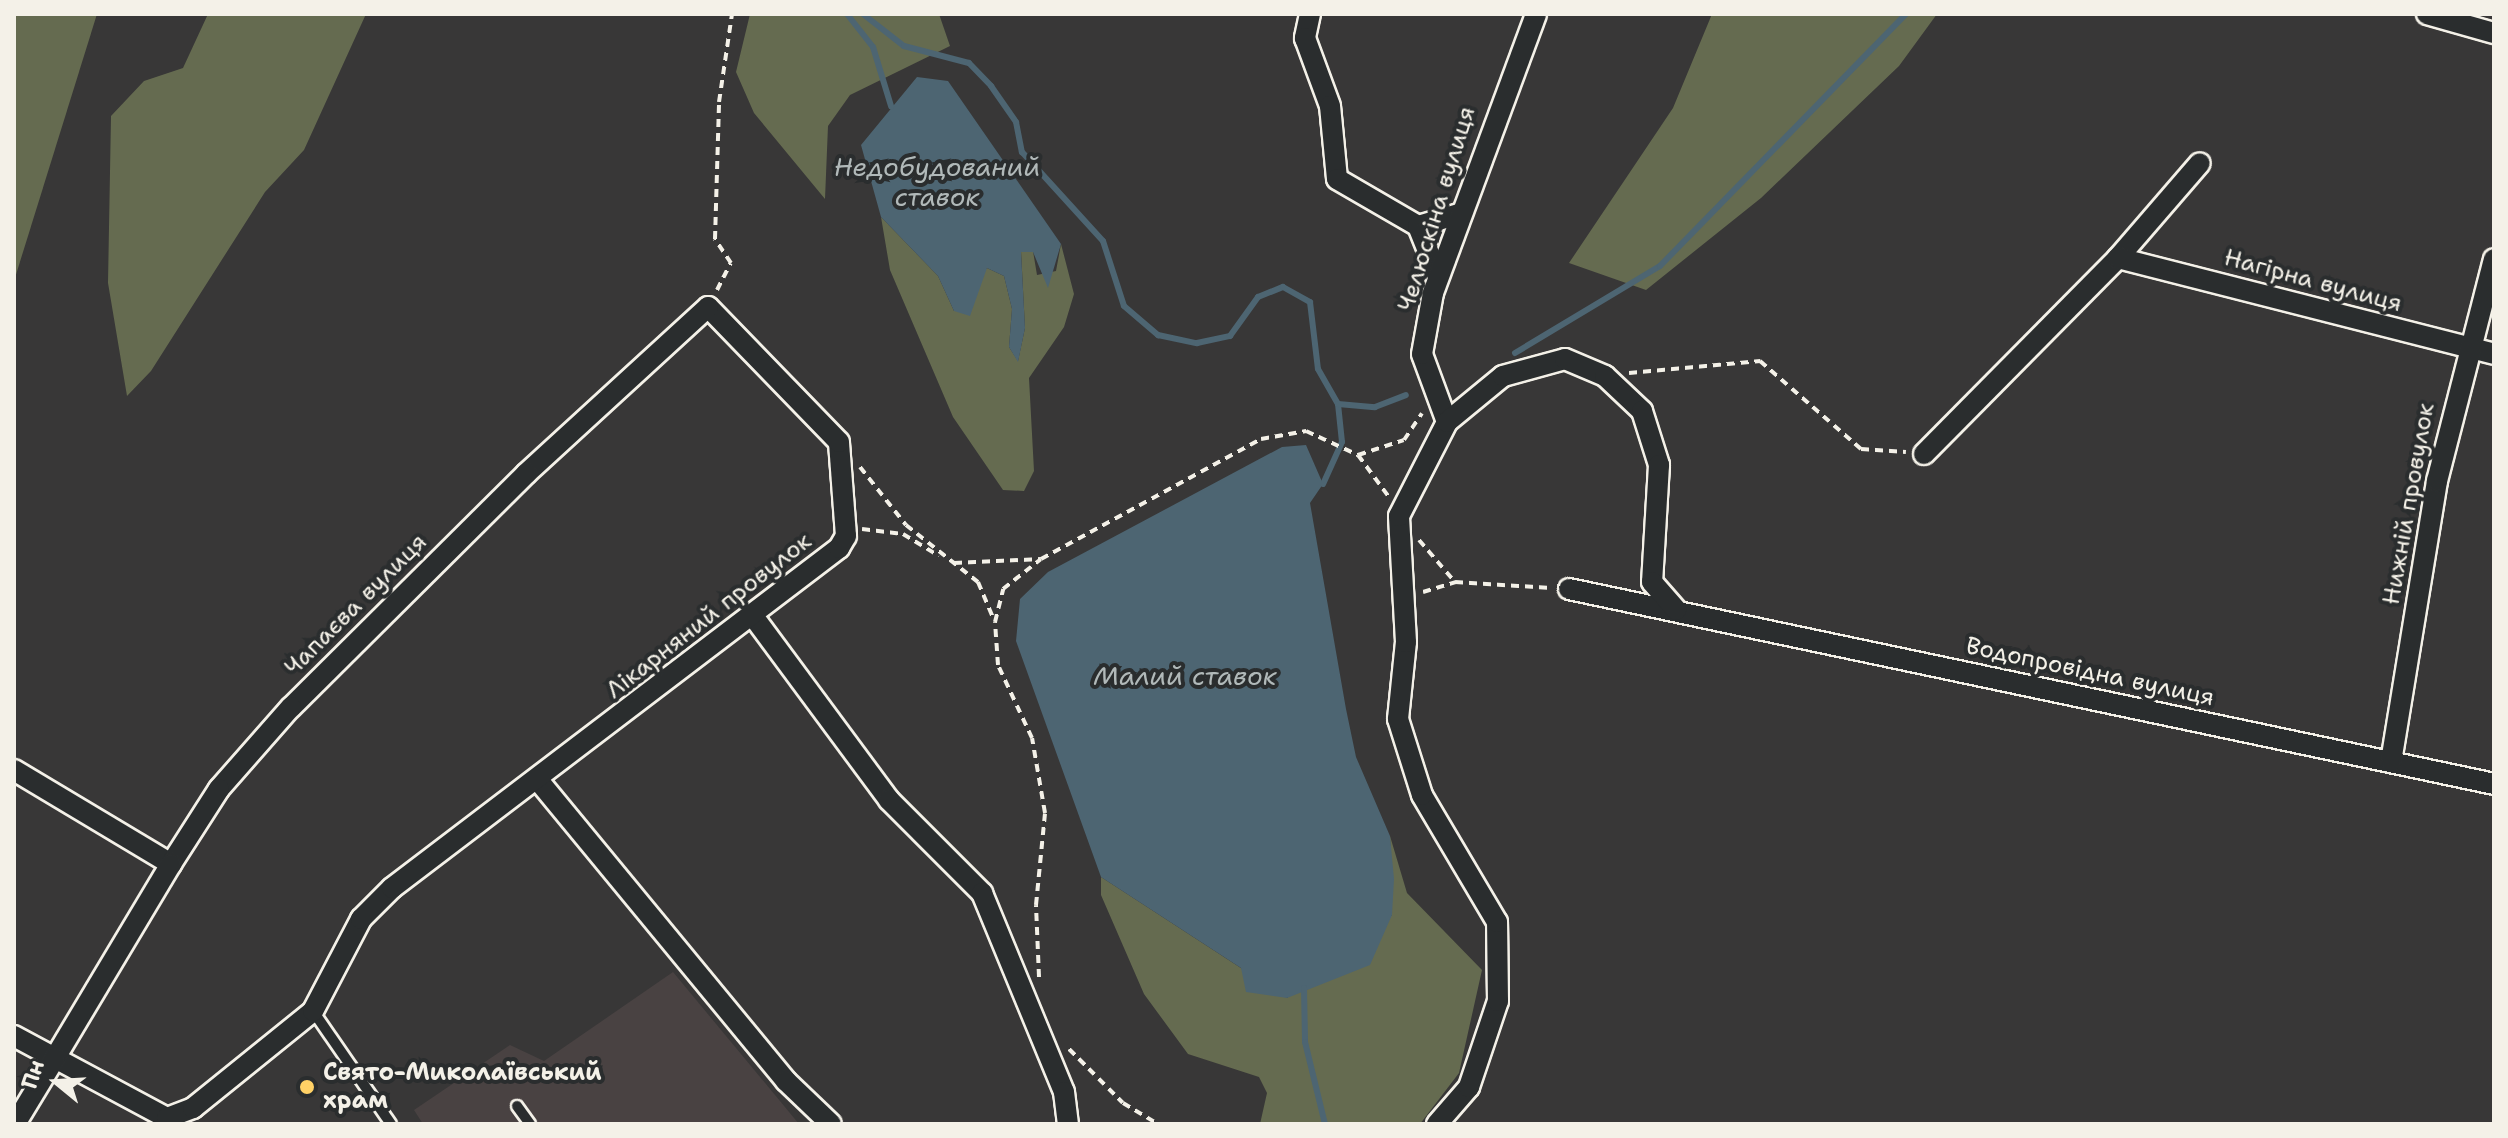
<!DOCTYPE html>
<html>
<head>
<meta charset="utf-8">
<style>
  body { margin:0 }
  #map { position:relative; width:2508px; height:1138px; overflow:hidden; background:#383737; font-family:"Shantell Sans",sans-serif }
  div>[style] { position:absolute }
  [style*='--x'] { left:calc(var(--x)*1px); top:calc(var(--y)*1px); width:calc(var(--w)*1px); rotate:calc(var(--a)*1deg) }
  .built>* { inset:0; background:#494242 }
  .green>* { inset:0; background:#656b50 }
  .water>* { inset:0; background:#4d6572 }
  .stream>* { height:6px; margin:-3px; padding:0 3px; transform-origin:3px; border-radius:3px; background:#4d6572 }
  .path>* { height:4px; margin-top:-2px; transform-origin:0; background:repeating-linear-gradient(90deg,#f4f1e8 0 8px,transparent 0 14px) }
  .roads { filter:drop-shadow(2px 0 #f4f1e8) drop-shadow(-2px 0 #f4f1e8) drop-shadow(0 2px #f4f1e8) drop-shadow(0 -2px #f4f1e8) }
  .service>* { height:10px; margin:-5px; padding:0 5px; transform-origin:5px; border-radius:5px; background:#2a2d2e }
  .minor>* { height:20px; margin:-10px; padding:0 10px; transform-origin:10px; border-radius:10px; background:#2a2d2e }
  .dots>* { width:22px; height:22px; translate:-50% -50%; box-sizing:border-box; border:4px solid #2a2d2e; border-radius:50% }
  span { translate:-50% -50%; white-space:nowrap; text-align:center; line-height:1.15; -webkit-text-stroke:8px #2a2d2e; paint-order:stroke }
  .street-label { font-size:24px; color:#f4f1e8 }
  .poi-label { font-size:24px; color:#f4f1e8; font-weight:700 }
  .left { translate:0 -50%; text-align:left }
  .water-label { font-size:26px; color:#b1b9b9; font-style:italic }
  .frame { position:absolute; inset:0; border:16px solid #f4f1e8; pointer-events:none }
  .north { position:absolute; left:16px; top:1042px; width:80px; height:80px; -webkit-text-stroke:6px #2a2d2e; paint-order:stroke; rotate:288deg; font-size:22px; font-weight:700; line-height:32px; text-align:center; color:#f4f1e8 }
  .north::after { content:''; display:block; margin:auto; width:28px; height:36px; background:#f4f1e8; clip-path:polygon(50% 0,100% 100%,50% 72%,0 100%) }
</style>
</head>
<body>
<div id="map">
  <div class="built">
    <i style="clip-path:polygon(673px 972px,799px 1124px,423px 1124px,414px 1110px,510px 1045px,544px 1061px)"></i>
  </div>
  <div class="green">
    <i style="clip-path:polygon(14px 14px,97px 14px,14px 281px)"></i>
    <i style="clip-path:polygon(208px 14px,366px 14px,304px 150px,265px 192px,151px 371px,127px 396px,108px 283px,111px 116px,144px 81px,183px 68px)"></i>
    <i style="clip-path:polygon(750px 14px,939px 14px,950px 46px,850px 95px,828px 126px,825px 199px,754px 113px,736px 72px)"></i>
    <i style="clip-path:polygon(1712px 14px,1937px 14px,1899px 66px,1761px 198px,1646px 290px,1569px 263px,1673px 108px)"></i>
    <i style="clip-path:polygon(881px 217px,938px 276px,954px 311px,987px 268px,1004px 276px,1012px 309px,1009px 347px,1018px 361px,1025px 328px,1021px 251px,1033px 251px,1037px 275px,1056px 271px,1061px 244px,1074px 294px,1064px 327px,1029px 378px,1034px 471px,1024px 491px,1003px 490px,953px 417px,890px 270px)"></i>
    <i style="clip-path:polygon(1390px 836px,1407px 893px,1482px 970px,1459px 1073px,1420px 1124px,1260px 1124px,1267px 1093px,1259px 1077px,1188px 1054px,1144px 994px,1101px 895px,1101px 877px,1287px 998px,1392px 915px)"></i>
  </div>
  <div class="water">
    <i style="clip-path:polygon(917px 77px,948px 81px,1061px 244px,1048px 288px,1033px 252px,1021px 252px,1025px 328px,1018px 362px,1009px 347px,1012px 309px,1004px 276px,987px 268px,970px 316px,954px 311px,938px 276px,881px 217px,861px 145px)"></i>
    <i style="clip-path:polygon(1306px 445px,1323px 484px,1310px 503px,1346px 709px,1356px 757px,1390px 836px,1394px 879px,1392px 915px,1370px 965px,1287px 998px,1246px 992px,1241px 968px,1101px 877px,1016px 641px,1020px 599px,1048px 572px,1282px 447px)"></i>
  </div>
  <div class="stream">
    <i style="--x:847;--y:14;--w:42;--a:51.8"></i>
    <i style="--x:873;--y:47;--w:62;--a:73"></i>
    <i style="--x:863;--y:14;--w:52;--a:38"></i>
    <i style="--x:904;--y:46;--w:67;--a:14.7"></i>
    <i style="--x:969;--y:63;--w:32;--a:46"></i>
    <i style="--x:991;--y:86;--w:44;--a:55.2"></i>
    <i style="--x:1016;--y:122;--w:31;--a:79"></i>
    <i style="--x:1022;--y:152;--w:120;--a:47.7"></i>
    <i style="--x:1103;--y:241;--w:68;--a:72.1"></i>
    <i style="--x:1124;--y:306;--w:45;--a:40.5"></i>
    <i style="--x:1158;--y:335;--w:40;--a:12"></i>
    <i style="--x:1197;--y:343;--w:34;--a:-12"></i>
    <i style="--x:1230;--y:336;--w:48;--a:-54.3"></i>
    <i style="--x:1258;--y:297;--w:27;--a:-22"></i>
    <i style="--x:1283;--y:287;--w:31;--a:29"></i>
    <i style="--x:1310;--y:302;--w:67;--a:83.2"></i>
    <i style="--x:1318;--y:369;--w:40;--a:60.3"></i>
    <i style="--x:1338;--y:404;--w:38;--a:84"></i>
    <i style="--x:1342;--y:442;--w:46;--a:114.3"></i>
    <i style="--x:1515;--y:353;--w:169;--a:-31"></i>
    <i style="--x:1660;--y:266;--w:352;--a:-45.7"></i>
    <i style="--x:1338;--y:404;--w:37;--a:5"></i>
    <i style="--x:1375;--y:407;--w:33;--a:-21"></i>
    <i style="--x:1304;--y:988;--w:54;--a:88.9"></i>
    <i style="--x:1305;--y:1042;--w:84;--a:76.3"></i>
  </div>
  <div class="path">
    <i style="--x:717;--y:290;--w:30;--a:-63"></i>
    <i style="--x:731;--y:263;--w:29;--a:-124"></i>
    <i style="--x:715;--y:239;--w:137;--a:-88.3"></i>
    <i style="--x:719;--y:102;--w:89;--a:-81.6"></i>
    <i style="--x:1629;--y:373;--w:132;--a:-5.2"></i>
    <i style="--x:1760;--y:361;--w:134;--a:41.1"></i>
    <i style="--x:1861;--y:449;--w:45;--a:3.8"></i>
    <i style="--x:1358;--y:455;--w:48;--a:-18.1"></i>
    <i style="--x:1404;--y:440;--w:32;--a:-56"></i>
    <i style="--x:860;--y:467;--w:74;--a:51.6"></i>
    <i style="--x:906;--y:525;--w:92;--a:38.4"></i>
    <i style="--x:978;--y:582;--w:41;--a:67.2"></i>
    <i style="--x:862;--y:529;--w:41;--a:7"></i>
    <i style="--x:903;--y:534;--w:42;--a:31.4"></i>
    <i style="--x:1419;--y:540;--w:55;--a:49.4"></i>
    <i style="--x:1455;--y:582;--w:96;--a:3.6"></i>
    <i style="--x:954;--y:563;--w:87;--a:-2.6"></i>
    <i style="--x:1423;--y:592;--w:34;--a:-17"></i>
    <i style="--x:1039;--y:977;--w:72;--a:-92.4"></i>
    <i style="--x:1036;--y:905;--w:92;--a:-84.4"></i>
    <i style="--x:1045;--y:813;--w:76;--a:-99.8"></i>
    <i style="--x:1032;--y:738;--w:81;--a:-115"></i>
    <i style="--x:998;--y:665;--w:43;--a:-94"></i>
    <i style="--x:995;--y:622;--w:34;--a:-76"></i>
    <i style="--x:1003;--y:589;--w:48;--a:-38.3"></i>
    <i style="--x:1041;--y:559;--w:251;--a:-28.6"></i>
    <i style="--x:1261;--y:439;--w:46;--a:-10.1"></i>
    <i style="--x:1306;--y:431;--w:57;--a:24.8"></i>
    <i style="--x:1358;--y:455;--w:52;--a:53.6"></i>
    <i style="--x:1069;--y:1049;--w:76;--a:45"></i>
    <i style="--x:1123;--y:1103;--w:41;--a:31"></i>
  </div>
  <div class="roads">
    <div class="service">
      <i style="--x:313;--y:1011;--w:137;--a:55.4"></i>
      <i style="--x:517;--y:1106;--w:22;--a:54"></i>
    </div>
    <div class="minor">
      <i style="--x:1310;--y:14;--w:25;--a:102"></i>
      <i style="--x:1305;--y:38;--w:72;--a:69.8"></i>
      <i style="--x:1330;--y:106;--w:73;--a:84.5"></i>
      <i style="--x:1337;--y:179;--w:94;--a:30.1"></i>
      <i style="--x:1418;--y:226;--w:54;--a:68.2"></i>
      <i style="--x:2427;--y:14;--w:70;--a:15.8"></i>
      <i style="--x:1418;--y:226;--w:43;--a:-16.3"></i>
      <i style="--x:2118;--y:258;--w:125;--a:-49.2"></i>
      <i style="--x:1447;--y:422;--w:72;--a:-110.2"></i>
      <i style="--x:1422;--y:354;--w:62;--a:-79.8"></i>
      <i style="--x:1433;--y:293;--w:297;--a:-69.7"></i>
      <i style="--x:1924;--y:454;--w:276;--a:-45.3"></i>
      <i style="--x:2118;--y:258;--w:388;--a:14.3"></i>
      <i style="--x:1569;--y:589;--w:945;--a:11.9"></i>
      <i style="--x:753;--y:616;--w:229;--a:53.5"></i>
      <i style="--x:889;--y:800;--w:132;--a:45"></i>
      <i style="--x:982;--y:893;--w:215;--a:67.6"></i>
      <i style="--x:1064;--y:1092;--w:32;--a:83"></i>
      <i style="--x:2391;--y:762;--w:285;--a:-80.7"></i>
      <i style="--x:2437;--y:481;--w:229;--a:-75.6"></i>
      <i style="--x:14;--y:770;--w:183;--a:30.9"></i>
      <i style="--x:538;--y:780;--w:390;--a:50.5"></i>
      <i style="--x:786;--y:1081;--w:62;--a:43.7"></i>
      <i style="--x:14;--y:1036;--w:47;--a:28.2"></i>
      <i style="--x:55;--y:1058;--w:127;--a:28.2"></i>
      <i style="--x:167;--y:1118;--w:28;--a:-21"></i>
      <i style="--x:193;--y:1108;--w:154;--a:-38.9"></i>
      <i style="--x:313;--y:1011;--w:104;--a:-62.4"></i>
      <i style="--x:361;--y:919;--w:44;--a:-45"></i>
      <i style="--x:392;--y:888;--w:562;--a:-37.26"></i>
      <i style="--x:839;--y:548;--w:14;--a:-60"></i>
      <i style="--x:846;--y:536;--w:94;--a:-94.3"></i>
      <i style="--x:839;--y:442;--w:188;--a:-134.1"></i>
      <i style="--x:708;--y:307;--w:247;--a:137.5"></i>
      <i style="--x:526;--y:474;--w:331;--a:135.2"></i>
      <i style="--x:291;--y:707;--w:109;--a:131.3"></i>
      <i style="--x:219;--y:789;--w:89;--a:122.6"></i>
      <i style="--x:171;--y:864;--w:226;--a:120.9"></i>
      <i style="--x:55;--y:1058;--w:77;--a:121.2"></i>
      <i style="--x:1437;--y:1124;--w:49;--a:-49.1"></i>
      <i style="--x:1469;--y:1087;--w:91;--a:-71.4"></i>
      <i style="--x:1498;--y:1001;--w:79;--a:-90.7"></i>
      <i style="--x:1497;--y:922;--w:147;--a:-120.6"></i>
      <i style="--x:1422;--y:795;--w:80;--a:-107.5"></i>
      <i style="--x:1398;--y:719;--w:77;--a:-84.1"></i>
      <i style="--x:1406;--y:642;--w:126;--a:-93.2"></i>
      <i style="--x:1399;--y:516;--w:106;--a:-62.9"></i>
      <i style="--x:1447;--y:422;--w:72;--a:-39.4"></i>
      <i style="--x:1503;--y:376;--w:64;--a:-15.3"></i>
      <i style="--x:1565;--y:359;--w:43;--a:23"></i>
      <i style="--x:1605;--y:376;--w:51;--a:43.4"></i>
      <i style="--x:1642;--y:411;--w:57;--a:72.5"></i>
      <i style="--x:1659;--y:465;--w:117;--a:93.4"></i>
      <i style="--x:1652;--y:582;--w:37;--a:49"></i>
    </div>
  </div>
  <div class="dots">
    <i style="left:307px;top:1087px;background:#ffd166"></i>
  </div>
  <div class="street-label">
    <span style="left:1437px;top:209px;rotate:-73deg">Челюскіна вулиця</span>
    <span style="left:2313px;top:281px;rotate:15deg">Нагірна вулиця</span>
    <span style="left:2409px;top:504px;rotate:-80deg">Нижній провулок</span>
    <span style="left:356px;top:605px;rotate:-45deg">Чапаєва вулиця</span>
    <span style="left:709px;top:616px;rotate:-38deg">Лікарняний провулок</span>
    <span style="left:2090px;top:672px;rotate:12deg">Водопровідна вулиця</span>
  </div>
  <div class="poi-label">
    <span class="left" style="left:323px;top:1087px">Свято-Миколаївський<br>храм</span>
  </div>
  <div class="water-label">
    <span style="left:937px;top:182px">Недобудований<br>ставок</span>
    <span style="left:1185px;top:676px">Малий ставок</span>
  </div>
  <div class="frame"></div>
  <div class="north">Пн</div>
</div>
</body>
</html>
